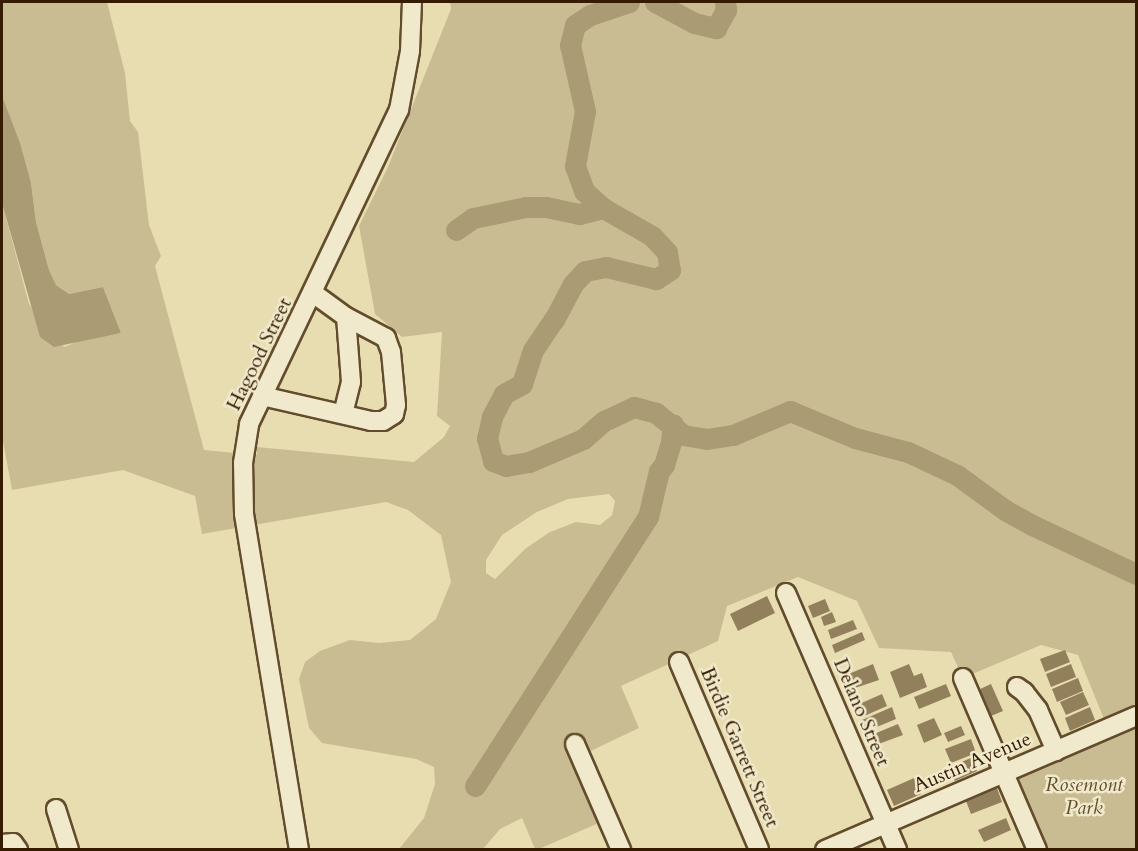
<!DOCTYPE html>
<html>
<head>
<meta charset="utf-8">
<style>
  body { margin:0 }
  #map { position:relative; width:1138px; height:851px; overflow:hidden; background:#e8ddb0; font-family:Cardo,serif }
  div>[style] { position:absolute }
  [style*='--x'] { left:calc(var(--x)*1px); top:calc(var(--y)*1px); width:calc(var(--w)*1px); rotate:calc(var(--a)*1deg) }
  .green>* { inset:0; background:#cabc92 }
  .water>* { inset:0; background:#ab9b74 }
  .stream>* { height:4px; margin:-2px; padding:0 2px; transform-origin:2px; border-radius:2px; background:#ab9b74 }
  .river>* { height:21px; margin:-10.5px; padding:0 10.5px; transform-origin:10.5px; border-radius:10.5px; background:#ab9b74 }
  .building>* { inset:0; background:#92805c }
  .roads { filter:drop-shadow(2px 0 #624c2c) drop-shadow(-2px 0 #624c2c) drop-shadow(0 2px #624c2c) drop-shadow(0 -2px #624c2c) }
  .minor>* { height:18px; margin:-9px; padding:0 9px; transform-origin:9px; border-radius:9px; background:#f0e9cc }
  span { translate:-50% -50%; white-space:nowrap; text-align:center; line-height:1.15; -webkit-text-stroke:5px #f0e9cc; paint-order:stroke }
  .street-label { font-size:20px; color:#351c00 }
  .park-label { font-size:20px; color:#624c2c; font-style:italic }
  .frame { position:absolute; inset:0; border:3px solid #351c00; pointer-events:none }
</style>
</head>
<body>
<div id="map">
  <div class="green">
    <i style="clip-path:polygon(evenodd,2px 2px,107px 2px,125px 73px,130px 121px,138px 132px,149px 225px,161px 256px,155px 266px,204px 450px,257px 455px,257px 447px,414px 462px,444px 437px,450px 426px,437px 416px,442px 332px,402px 337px,375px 314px,359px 226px,388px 167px,451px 9px,450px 2px,1136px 2px,1136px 849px,1037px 849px,1004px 774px,1108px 729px,1078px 655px,1041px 645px,963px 678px,951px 652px,879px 648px,857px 601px,798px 577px,727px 606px,718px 641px,621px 686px,639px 728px,580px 756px,608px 819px,539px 849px,535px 849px,522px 818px,500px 829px,483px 849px,399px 849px,424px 818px,435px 784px,434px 767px,416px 759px,322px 743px,309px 728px,299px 679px,305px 662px,320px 651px,350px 640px,379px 643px,410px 640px,436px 619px,451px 582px,441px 535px,408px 510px,386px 502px,202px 534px,195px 496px,123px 470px,12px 490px,2px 436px,2px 203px,29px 304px,64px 347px,84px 339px,121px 333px,103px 287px,69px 294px,56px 285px,49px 270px,36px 222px,31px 183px,2px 96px,2px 2px,609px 494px,615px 501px,612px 515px,600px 525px,576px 522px,550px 532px,525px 549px,495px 579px,486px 573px,486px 560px,502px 535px,537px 512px,568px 499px,609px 494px)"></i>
  </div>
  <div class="water">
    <i style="clip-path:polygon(2px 96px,20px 143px,31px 183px,36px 222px,49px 270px,56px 285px,69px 294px,103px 287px,121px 333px,54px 347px,40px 337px,2px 203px)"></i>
  </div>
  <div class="stream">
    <i style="--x:947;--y:476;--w:210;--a:26"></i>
  </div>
  <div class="river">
    <i style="--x:629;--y:2;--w:41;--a:161.6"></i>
    <i style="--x:590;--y:15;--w:18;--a:146"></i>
    <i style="--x:575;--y:25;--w:21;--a:104"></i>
    <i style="--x:570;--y:45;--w:68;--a:77.2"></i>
    <i style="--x:585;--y:111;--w:56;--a:100.3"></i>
    <i style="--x:575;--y:166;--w:27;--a:70"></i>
    <i style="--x:584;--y:191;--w:25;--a:42"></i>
    <i style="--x:603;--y:208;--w:56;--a:29.7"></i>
    <i style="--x:652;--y:236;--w:22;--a:47"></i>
    <i style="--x:667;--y:252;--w:18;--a:81"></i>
    <i style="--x:670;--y:270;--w:17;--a:147"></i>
    <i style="--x:656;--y:279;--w:51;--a:-166.5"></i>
    <i style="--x:606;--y:267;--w:21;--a:169"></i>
    <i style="--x:585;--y:271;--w:18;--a:133"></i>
    <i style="--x:573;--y:284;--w:40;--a:118"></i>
    <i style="--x:554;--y:319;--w:37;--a:124"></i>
    <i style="--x:533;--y:350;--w:36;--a:108"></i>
    <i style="--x:522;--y:384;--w:21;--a:151"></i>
    <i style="--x:504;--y:394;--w:26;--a:118"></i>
    <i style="--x:492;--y:417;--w:22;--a:103"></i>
    <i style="--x:487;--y:438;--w:24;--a:75"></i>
    <i style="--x:493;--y:461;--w:14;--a:21"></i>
    <i style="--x:506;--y:466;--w:23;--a:-10"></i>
    <i style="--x:529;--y:462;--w:59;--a:-23.1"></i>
    <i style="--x:583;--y:439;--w:28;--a:-41"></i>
    <i style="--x:604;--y:421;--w:33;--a:-25"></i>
    <i style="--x:634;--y:407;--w:23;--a:15"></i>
    <i style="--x:656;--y:413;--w:35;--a:39"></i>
    <i style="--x:683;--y:435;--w:24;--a:9"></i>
    <i style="--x:707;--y:439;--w:26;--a:-9"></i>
    <i style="--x:733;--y:435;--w:62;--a:-22.8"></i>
    <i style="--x:790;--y:411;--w:70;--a:22.6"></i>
    <i style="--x:855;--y:438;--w:55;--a:14.8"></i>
    <i style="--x:908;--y:452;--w:54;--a:25.1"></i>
    <i style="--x:957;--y:475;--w:59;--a:36.1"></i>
    <i style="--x:1005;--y:510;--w:31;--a:29"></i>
    <i style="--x:1032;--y:525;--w:115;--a:25.2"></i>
    <i style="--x:655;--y:2;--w:44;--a:28.3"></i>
    <i style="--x:694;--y:23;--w:23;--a:13"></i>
    <i style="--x:716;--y:28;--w:21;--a:-61"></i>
    <i style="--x:726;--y:10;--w:8;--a:-97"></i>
    <i style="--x:456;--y:230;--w:21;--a:-35"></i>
    <i style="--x:473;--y:218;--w:54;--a:-11.7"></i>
    <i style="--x:526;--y:207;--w:20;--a:0"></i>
    <i style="--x:546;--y:207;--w:34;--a:12"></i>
    <i style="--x:579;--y:214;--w:25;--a:-14"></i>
    <i style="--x:475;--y:786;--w:320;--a:-57.3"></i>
    <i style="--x:648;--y:517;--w:47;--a:-76.6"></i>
    <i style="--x:659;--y:471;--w:8;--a:-50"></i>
    <i style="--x:664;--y:465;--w:24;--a:-73"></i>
    <i style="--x:671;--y:442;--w:18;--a:-84"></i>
  </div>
  <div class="building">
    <i style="clip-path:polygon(767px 596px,775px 613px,738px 631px,730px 614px)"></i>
    <i style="clip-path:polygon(825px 599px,830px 611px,813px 618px,808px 606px)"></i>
    <i style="clip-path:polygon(832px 612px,836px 622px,824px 626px,821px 617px)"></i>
    <i style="clip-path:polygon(853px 620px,857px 629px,831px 639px,828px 630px)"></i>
    <i style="clip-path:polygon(862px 632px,865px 640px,835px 653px,832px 645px)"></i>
    <i style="clip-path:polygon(1065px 650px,1070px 662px,1045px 672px,1040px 659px)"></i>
    <i style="clip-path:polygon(873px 664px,879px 680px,846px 691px,841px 677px)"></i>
    <i style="clip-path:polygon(909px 664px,914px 676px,922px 673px,927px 687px,900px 698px,890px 672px)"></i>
    <i style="clip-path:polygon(1071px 664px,1076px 677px,1051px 687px,1046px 674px)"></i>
    <i style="clip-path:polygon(1078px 678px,1083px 691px,1057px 702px,1052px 689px)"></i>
    <i style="clip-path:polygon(946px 684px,951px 696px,919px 709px,914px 697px)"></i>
    <i style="clip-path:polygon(991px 684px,1003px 711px,991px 716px,980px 689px)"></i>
    <i style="clip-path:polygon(1083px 692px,1089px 705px,1066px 715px,1060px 702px)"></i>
    <i style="clip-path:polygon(882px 694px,887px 706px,862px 717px,857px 705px)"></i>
    <i style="clip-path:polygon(892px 707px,896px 719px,867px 731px,862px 720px)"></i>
    <i style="clip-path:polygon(1090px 707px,1095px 720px,1070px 731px,1065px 718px)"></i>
    <i style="clip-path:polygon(934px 718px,942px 735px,924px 743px,917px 725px)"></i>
    <i style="clip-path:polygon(898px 724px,903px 735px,873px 746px,869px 736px)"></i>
    <i style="clip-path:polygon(961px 726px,965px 735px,948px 742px,944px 733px)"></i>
    <i style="clip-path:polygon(971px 739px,976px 753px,951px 763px,945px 749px)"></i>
    <i style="clip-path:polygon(971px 758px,977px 771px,955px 781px,949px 767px)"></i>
    <i style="clip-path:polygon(914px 778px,921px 794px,894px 806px,887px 790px)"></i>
    <i style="clip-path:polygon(997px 788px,1002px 802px,971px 814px,966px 801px)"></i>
    <i style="clip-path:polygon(1006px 818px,1011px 830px,984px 842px,978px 830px)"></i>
  </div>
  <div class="roads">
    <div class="minor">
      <i style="--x:262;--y:396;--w:112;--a:12.9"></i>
      <i style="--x:371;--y:421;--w:12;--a:0"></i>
      <i style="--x:383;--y:421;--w:13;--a:-32"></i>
      <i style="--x:394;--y:414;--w:9;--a:-77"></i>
      <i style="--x:396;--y:405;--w:53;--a:-95.4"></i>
      <i style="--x:391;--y:352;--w:15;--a:-110"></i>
      <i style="--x:386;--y:338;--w:45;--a:-152.3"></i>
      <i style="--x:346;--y:317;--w:41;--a:-144"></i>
      <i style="--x:343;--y:414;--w:33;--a:-76"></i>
      <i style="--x:351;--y:382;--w:65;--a:-94.4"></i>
      <i style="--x:786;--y:593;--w:280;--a:66.6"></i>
      <i style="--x:679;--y:662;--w:204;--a:66.9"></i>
      <i style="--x:963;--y:678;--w:187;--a:66.7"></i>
      <i style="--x:1017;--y:687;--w:9;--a:36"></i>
      <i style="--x:1024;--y:692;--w:23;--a:52"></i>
      <i style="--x:1038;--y:710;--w:45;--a:66.3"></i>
      <i style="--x:575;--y:744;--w:116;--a:66.5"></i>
      <i style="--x:56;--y:809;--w:43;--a:72.4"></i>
      <i style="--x:2;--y:844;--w:11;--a:-5"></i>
      <i style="--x:13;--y:843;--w:9;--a:54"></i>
      <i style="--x:299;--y:850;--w:341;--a:-99.3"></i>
      <i style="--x:244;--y:513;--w:50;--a:-91.1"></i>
      <i style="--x:243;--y:463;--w:39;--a:-81"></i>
      <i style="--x:249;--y:424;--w:348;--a:-64.5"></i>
      <i style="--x:399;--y:110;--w:60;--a:-79.4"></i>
      <i style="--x:410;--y:51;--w:49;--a:-87.7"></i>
      <i style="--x:825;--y:850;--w:339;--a:-23.3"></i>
    </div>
  </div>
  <div class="street-label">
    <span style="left:259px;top:354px;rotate:-64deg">Hagood Street</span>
    <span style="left:862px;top:712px;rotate:67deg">Delano Street</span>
    <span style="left:740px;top:747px;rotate:67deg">Birdie Garrett Street</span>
    <span style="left:972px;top:762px;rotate:-23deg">Austin Avenue</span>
  </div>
  <div class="park-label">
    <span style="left:1084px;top:796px">Rosemont<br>Park</span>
  </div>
  <div class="frame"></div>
</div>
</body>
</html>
